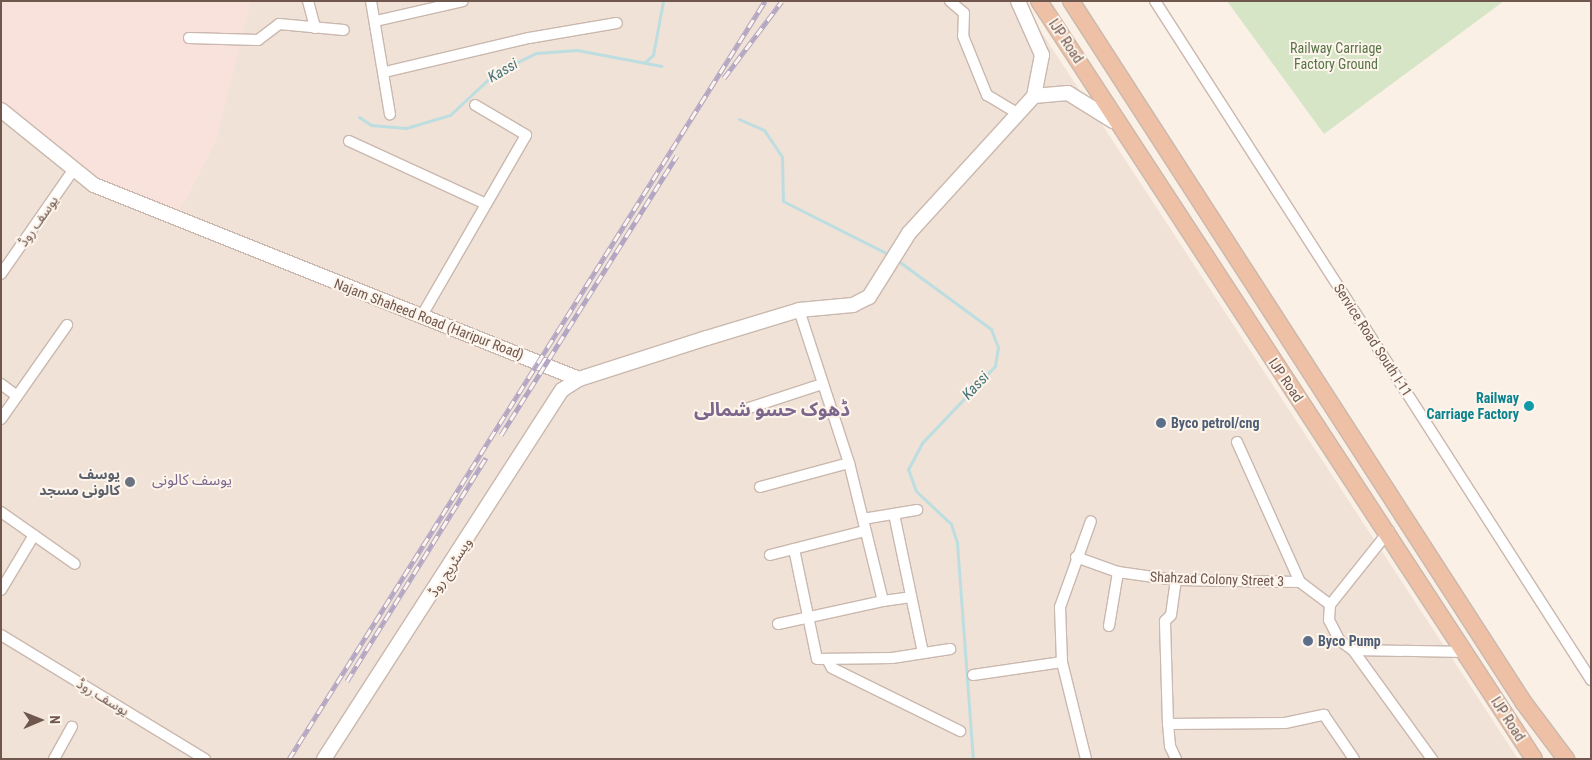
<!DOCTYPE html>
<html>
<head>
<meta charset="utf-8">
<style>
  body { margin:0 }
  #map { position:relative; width:1592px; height:760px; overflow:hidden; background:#faf0e6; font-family:"Roboto Condensed","Noto Sans Arabic",sans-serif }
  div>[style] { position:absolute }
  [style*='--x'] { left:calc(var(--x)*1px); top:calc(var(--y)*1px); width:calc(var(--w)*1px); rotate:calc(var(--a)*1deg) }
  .residential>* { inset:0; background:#f0e2d6 }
  .commercial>* { inset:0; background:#f8e2db }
  .green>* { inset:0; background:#d6e5c6 }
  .stream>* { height:3px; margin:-1.5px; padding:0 1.5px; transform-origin:1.5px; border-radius:1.5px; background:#bddee1 }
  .roads { filter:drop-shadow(1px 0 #cab8ae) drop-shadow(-1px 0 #cab8ae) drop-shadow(0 1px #cab8ae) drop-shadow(0 -1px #cab8ae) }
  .minor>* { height:10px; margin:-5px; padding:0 5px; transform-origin:5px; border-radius:5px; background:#fff }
  .secondary>* { height:14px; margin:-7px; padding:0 7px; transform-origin:7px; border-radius:7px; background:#fff }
  .trunk>* { height:16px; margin:-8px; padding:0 8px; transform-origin:8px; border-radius:8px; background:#eec0a5 }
  .rail>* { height:5px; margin-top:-2.5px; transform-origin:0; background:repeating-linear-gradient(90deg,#fdf5ec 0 9px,#b3a6c2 0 18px); box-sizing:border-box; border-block:1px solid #b3a6c2 }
  .dots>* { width:14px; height:14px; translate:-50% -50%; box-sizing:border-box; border:2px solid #fdf5ec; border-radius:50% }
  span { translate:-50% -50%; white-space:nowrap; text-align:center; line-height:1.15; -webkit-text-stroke:4px #fdf5ec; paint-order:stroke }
  .street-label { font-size:14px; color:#70574e }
  .park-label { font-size:14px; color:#587448 }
  .culture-label { font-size:14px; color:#0d838f; font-weight:700 }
  .right { translate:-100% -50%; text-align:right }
  .service-label { font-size:14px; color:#4e5e75; font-weight:700 }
  .left { translate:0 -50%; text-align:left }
  .worship-label { font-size:14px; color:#5b616d; font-weight:700 }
  .water-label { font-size:15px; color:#47767a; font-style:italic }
  .neighbourhood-label { font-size:15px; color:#7c668c }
  .district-label { font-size:19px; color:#7c668c; font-weight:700 }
  .frame { position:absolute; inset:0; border:2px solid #70574e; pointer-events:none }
  .north { position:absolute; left:15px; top:695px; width:50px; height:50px; -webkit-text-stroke:4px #fdf5ec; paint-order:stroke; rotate:89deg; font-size:14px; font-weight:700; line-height:20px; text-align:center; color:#70574e }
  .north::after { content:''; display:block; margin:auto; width:18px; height:22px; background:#70574e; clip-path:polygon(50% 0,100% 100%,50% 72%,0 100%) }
</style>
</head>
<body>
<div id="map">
  <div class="residential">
    <i style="clip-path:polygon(1px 1px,1021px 1px,1518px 759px,1px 759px)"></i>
  </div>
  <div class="commercial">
    <i style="clip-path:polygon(1px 1px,251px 1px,216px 141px,176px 219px,94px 185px,1px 109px)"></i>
  </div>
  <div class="green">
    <i style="clip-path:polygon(1227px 1px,1504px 1px,1324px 134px)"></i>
  </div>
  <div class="stream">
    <i style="--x:644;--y:63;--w:12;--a:-42"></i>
    <i style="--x:653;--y:55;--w:55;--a:-79.5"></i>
    <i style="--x:359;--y:117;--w:14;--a:34"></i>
    <i style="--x:371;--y:125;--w:35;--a:5"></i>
    <i style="--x:406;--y:128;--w:46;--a:-16.5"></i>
    <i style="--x:450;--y:115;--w:62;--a:-43"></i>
    <i style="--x:495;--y:73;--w:46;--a:-26"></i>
    <i style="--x:536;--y:53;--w:41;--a:-4.2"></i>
    <i style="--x:577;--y:50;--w:86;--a:10.7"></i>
    <i style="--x:739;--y:119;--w:27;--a:24"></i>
    <i style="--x:764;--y:130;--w:32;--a:56"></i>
    <i style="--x:782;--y:157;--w:44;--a:88.7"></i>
    <i style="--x:783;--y:201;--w:120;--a:26.8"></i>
    <i style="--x:897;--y:260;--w:117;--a:36.3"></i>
    <i style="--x:991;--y:329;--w:19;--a:69"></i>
    <i style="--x:998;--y:347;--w:19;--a:99"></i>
    <i style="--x:995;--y:366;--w:106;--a:133.5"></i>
    <i style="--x:922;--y:443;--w:30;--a:118"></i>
    <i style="--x:908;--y:469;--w:23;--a:70"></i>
    <i style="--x:916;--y:491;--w:48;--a:43.3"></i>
    <i style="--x:951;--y:524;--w:20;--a:72"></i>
    <i style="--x:957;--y:543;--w:217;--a:85.8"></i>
  </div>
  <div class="roads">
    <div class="minor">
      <i style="--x:308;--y:1;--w:28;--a:75"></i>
      <i style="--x:371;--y:1;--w:115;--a:80.5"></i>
      <i style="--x:950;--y:1;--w:18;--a:41"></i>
      <i style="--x:964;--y:13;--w:23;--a:92"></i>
      <i style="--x:963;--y:36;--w:64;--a:67.9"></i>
      <i style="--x:987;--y:95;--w:37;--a:31"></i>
      <i style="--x:1155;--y:1;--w:807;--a:57.29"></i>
      <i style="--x:376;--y:21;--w:89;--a:-12.9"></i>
      <i style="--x:189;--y:38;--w:69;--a:1.7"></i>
      <i style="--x:258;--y:40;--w:26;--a:-37"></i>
      <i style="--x:279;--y:24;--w:65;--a:5.3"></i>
      <i style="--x:385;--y:72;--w:148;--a:-13.3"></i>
      <i style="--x:529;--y:38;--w:89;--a:-9.7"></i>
      <i style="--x:349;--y:141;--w:151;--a:24.7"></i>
      <i style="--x:1;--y:274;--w:128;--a:-55.2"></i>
      <i style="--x:421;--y:317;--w:210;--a:-60"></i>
      <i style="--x:526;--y:135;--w:59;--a:-149.5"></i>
      <i style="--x:1;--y:384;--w:20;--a:37"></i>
      <i style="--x:749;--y:408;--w:77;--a:-18.2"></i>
      <i style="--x:1;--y:419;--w:115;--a:-54.9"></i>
      <i style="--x:1237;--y:442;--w:154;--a:65.8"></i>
      <i style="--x:1300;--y:582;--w:38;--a:37"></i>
      <i style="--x:760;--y:487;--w:92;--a:-15.1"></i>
      <i style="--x:1;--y:512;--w:90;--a:35.1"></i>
      <i style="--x:894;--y:514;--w:142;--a:78.2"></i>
      <i style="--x:863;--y:519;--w:55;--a:-9.5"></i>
      <i style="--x:1389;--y:531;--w:95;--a:128.6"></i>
      <i style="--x:1330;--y:605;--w:15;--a:94"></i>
      <i style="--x:1329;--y:620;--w:22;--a:63"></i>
      <i style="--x:1339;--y:640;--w:17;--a:36"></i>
      <i style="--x:1353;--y:650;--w:112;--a:1"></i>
      <i style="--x:794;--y:549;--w:112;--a:78.2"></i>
      <i style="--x:817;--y:659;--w:75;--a:-0.8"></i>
      <i style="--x:892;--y:658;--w:59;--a:-8.8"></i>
      <i style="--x:770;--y:555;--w:98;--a:-14.2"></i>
      <i style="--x:1076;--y:557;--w:45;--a:19.7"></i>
      <i style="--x:1118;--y:572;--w:59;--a:7.9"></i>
      <i style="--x:1176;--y:580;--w:124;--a:0.9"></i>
      <i style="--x:1;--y:590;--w:64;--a:-59"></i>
      <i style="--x:883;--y:601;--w:28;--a:-8"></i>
      <i style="--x:778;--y:624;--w:107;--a:-12.4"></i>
      <i style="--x:883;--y:601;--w:142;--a:-103.8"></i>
      <i style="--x:849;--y:463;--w:161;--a:-108.1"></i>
      <i style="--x:1109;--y:626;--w:55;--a:-80.5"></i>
      <i style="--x:1;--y:635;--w:239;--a:31.3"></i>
      <i style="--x:1353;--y:650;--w:135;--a:54.1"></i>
      <i style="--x:827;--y:659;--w:10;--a:61"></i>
      <i style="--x:832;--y:668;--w:143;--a:26.2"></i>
      <i style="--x:973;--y:675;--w:90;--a:-8.3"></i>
      <i style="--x:1168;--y:724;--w:103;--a:-91.7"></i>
      <i style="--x:1165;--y:621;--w:8;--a:-45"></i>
      <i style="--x:1171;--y:615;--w:35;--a:-82"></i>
      <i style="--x:54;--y:759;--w:37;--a:-61"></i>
      <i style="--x:1086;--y:759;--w:100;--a:-103.9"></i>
      <i style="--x:1062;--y:662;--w:55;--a:-92.1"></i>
      <i style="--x:1060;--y:607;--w:91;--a:-70.2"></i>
      <i style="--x:1176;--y:759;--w:14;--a:-115"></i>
      <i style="--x:1170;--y:746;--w:22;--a:-95"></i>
      <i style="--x:1168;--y:724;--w:117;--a:-0.5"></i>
      <i style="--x:1285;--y:723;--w:40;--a:-12"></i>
      <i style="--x:1324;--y:715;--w:53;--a:55.7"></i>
    </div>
    <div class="secondary">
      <i style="--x:1034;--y:96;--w:34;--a:-5"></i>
      <i style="--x:1068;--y:93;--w:53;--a:31.9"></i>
      <i style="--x:1;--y:110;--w:119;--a:38.9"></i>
      <i style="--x:94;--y:185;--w:522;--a:21.8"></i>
      <i style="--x:324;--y:759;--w:439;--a:-57.2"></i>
      <i style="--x:562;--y:390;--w:20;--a:-33"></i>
      <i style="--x:579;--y:379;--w:134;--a:-17.8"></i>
      <i style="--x:707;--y:338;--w:96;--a:-16.9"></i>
      <i style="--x:799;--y:310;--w:54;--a:-5.3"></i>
      <i style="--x:853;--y:305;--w:18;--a:-27"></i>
      <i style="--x:869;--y:297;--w:75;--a:-58"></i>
      <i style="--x:909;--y:233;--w:185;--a:-47.6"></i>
      <i style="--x:1034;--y:96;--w:42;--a:-79"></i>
      <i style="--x:1042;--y:55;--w:59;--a:-114"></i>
    </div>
    <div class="trunk">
      <i style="--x:1039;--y:1;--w:905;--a:56.85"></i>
      <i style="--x:1071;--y:1;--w:835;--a:57.17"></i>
      <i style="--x:1524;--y:703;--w:70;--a:53.1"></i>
    </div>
  </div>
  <div class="rail">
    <i style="--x:724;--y:78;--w:96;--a:-53"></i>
    <i style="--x:501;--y:435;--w:330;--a:-57.8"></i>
    <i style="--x:347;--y:681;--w:263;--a:-58.1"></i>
    <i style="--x:289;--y:759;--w:895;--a:-57.87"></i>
  </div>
  <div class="dots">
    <i style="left:1529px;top:406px;background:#0f9aa8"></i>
    <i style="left:1161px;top:423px;background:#5c6f8a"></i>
    <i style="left:130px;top:482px;background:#6b7280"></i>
    <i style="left:1308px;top:641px;background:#5c6f8a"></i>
  </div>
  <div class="street-label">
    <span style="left:1066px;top:41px;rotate:56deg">IJP Road</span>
    <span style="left:38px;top:221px;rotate:-55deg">یوسف روڈ</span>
    <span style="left:429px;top:319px;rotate:21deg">Najam Shaheed Road (Haripur Road)</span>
    <span style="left:1373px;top:340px;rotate:57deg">Service Road South I-11</span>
    <span style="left:1286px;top:380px;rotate:56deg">IJP Road</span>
    <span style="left:450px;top:567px;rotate:-57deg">ویسٹریج روڈ</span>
    <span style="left:1217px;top:579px;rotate:2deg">Shahzad Colony Street 3</span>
    <span style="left:103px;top:697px;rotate:31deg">یوسف روڈ</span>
    <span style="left:1508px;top:719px;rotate:57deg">IJP Road</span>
  </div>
  <div class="park-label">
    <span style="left:1336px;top:56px">Railway Carriage<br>Factory Ground</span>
  </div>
  <div class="culture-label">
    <span class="right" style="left:1519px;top:406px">Railway<br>Carriage Factory</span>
  </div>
  <div class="service-label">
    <span class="left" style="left:1171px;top:423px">Byco petrol/cng</span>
    <span class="left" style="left:1318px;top:641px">Byco Pump</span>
  </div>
  <div class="worship-label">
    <span class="right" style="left:120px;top:482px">یوسف<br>کالونی مسجد</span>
  </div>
  <div class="water-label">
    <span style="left:503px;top:71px;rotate:-30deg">Kassi</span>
    <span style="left:976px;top:386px;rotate:-47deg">Kassi</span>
  </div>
  <div class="neighbourhood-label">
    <span style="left:192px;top:481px">یوسف کالونی</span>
  </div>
  <div class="district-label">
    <span style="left:772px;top:410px">ڈھوک حسو شمالی</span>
  </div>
  <div class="frame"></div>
  <div class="north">N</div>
</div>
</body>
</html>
